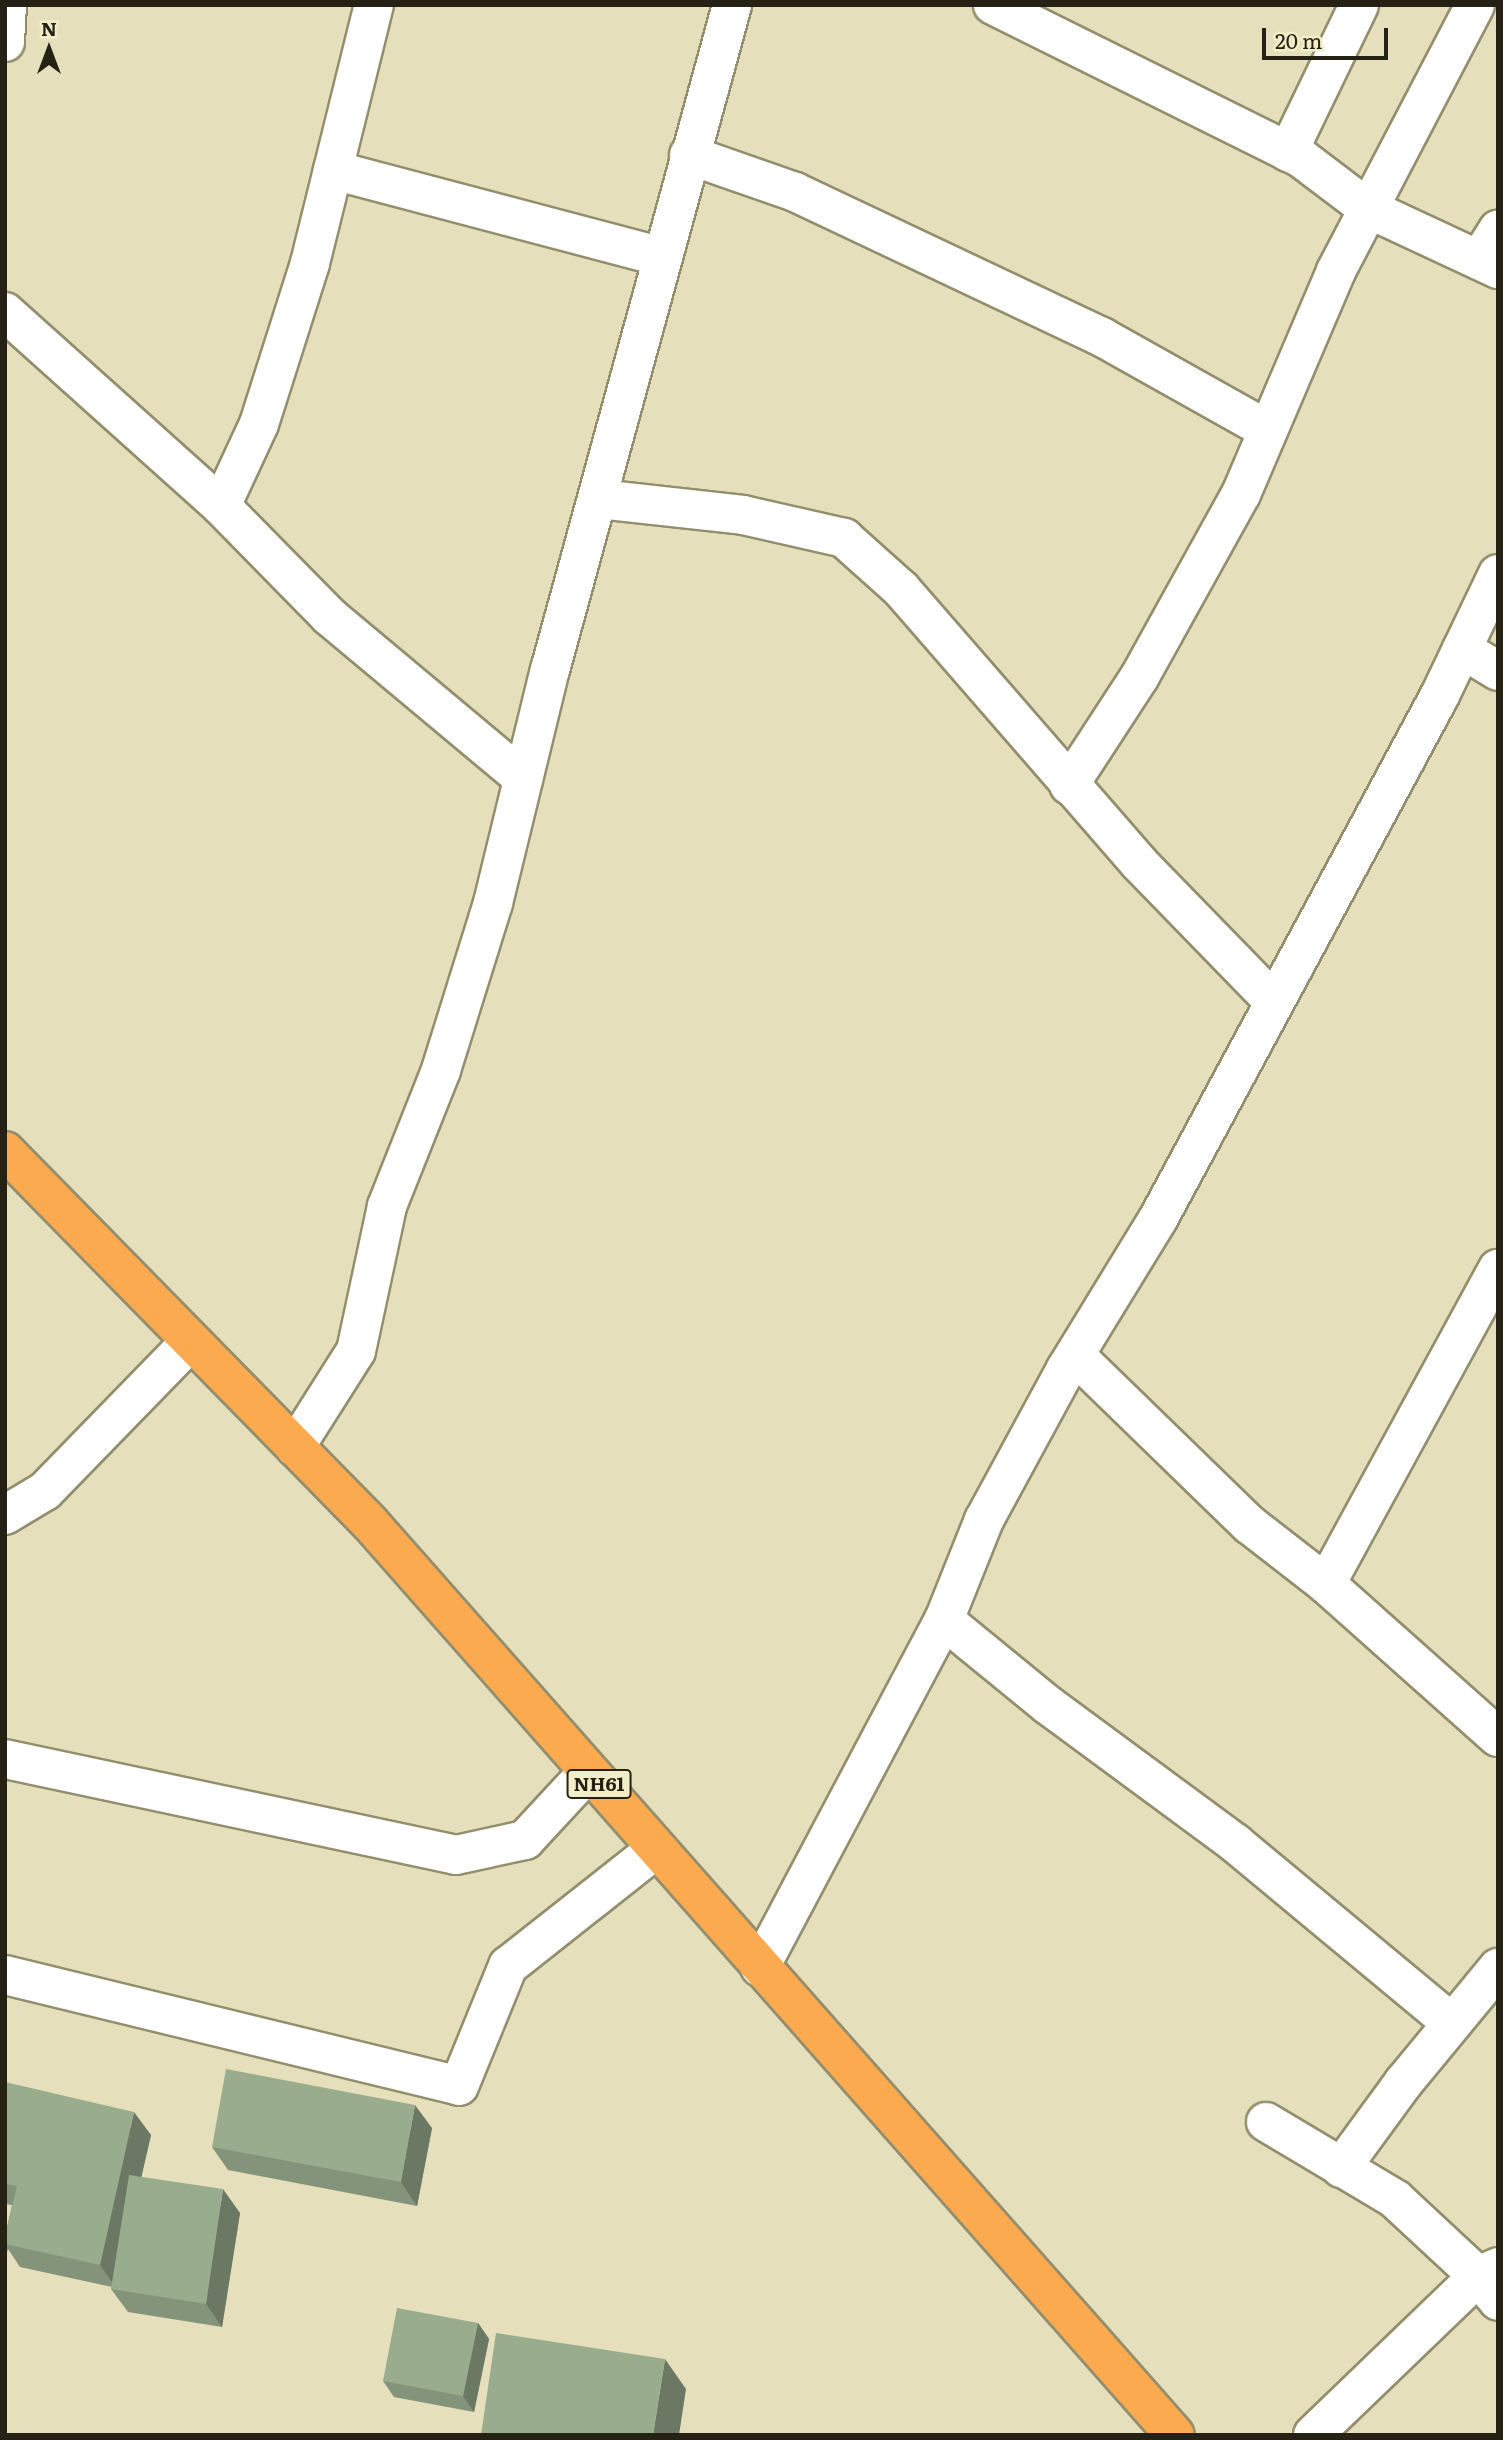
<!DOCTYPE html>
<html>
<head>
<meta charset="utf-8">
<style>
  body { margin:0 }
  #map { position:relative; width:1503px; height:2440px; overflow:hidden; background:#e5dfbc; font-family:Literata,serif }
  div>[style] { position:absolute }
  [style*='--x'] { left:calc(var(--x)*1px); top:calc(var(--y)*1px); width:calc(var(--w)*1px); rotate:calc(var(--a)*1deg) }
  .roads { filter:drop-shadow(2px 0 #938e6d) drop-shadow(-2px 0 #938e6d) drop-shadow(0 2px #938e6d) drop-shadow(0 -2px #938e6d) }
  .minor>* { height:38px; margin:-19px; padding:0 19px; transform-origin:19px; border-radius:19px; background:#fff }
  .highway>* { height:38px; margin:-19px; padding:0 19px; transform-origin:19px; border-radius:19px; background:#fbaa50 }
  .wall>* { inset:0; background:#84947a }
  .shaded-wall>* { inset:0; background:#6b7863 }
  .building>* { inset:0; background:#99ac8e }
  span { translate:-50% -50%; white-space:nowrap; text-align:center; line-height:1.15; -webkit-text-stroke:7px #f2edc9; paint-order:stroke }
  .shield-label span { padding:2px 5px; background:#f2edc9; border:2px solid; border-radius:5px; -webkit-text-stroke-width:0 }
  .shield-label { font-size:19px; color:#252215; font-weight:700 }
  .frame { position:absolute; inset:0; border:7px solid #252215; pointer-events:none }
  .north { position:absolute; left:14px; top:14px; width:70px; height:70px; -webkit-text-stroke:5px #f2edc9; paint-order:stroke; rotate:0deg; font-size:19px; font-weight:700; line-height:28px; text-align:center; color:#252215 }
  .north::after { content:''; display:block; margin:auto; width:24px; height:32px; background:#252215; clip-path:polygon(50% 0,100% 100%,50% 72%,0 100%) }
  .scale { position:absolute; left:1262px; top:28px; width:126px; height:32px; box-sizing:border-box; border:4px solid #252215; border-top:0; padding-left:9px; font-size:21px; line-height:24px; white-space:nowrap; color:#252215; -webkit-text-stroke:5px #f2edc9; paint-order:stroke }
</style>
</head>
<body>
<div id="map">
  <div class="roads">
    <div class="minor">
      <i style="--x:993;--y:5;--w:344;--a:26.4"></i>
      <i style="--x:1301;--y:158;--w:83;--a:37.1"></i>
      <i style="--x:1367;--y:208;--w:145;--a:25"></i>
      <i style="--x:5;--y:42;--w:37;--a:-87"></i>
      <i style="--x:1288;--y:152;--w:163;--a:-64.2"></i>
      <i style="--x:689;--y:155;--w:112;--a:19.2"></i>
      <i style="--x:795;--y:192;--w:340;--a:25.3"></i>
      <i style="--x:1102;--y:337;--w:190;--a:29.3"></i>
      <i style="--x:333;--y:170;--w:340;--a:14.8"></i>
      <i style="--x:1479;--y:260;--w:36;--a:-58"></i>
      <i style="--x:5;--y:312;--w:290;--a:41.9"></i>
      <i style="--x:221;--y:506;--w:154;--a:45.5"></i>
      <i style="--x:329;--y:616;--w:253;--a:39.9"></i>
      <i style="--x:599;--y:499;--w:145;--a:6.3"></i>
      <i style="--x:743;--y:515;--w:104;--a:12.8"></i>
      <i style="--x:844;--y:538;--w:76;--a:41.8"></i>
      <i style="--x:901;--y:589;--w:364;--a:49"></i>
      <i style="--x:1140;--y:864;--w:192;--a:45.8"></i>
      <i style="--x:221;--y:506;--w:90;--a:-65.1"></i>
      <i style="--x:259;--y:424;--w:169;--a:-72.4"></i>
      <i style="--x:310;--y:263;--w:266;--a:-76.1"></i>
      <i style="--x:1462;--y:649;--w:42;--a:31.4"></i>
      <i style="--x:1069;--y:785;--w:130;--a:-56.9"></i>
      <i style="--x:1140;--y:676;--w:208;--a:-61"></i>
      <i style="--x:1241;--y:494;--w:242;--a:-66.9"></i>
      <i style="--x:1336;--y:271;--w:300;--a:-62.4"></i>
      <i style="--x:1075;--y:1355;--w:244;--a:44.2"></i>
      <i style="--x:1250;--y:1525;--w:96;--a:37.8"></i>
      <i style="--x:1326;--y:1584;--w:230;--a:41.7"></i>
      <i style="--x:295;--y:1447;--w:114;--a:-57.6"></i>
      <i style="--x:356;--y:1351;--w:148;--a:-77.9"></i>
      <i style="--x:387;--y:1206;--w:146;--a:-68.3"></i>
      <i style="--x:441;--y:1070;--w:175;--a:-72.7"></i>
      <i style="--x:493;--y:903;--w:240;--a:-76.3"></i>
      <i style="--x:550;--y:670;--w:689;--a:-74.69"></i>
      <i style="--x:5;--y:1515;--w:47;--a:-31"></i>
      <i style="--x:45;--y:1491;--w:209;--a:-45.8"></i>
      <i style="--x:1326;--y:1584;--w:359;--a:-61.4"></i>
      <i style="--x:944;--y:1620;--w:134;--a:39.3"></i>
      <i style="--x:1048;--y:1705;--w:232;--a:36.4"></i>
      <i style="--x:1235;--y:1843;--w:282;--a:39.7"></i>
      <i style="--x:5;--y:1759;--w:461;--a:12"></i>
      <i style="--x:456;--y:1855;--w:71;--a:-12.3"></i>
      <i style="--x:525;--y:1840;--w:93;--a:-47.2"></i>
      <i style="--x:760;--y:1967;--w:393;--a:-62.1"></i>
      <i style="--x:944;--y:1620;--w:108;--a:-68.2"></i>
      <i style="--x:984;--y:1520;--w:172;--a:-61.5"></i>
      <i style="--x:1066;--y:1369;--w:176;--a:-58.5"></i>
      <i style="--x:1158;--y:1219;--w:595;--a:-61.71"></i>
      <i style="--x:1440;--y:695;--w:134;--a:-64.4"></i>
      <i style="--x:5;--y:1975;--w:467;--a:13.7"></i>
      <i style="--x:459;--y:2086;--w:130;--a:-67.8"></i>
      <i style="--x:508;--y:1966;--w:189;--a:-38.3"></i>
      <i style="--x:1266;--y:2122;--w:150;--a:30.8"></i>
      <i style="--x:1395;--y:2199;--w:113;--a:42.9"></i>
      <i style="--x:1478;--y:2276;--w:32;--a:51"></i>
      <i style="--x:1341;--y:2168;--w:107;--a:-53.8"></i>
      <i style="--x:1404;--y:2082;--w:148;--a:-50.5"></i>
      <i style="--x:1313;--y:2435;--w:229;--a:-43.9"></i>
      <i style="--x:1478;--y:2276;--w:22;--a:-24"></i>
    </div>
    <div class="highway">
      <i style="--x:5;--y:1151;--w:521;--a:45.54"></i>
      <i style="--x:370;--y:1523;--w:1216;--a:48.57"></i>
    </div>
  </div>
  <div class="wall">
    <i style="clip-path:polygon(5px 2082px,151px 2135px,141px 2177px,240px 2213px,222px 2327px,128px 2312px,111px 2289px,112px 2287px,20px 2267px,8px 2249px,5px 2258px,5px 2225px,7px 2228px,12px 2205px,5px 2204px)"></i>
    <i style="clip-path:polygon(432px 2128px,417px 2206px,228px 2170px,212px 2147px)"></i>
    <i style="clip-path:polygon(478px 2323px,489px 2339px,474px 2412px,394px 2397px,383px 2381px)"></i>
  </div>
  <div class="shaded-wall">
    <i style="clip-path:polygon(415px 2105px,432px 2128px,417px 2206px,401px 2182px)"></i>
    <i style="clip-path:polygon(134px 2112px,151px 2135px,116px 2288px,100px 2265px)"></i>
    <i style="clip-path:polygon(223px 2189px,240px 2213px,222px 2327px,206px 2304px)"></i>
    <i style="clip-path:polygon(478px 2323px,489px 2339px,474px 2412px,463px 2396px)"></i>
    <i style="clip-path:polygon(665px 2359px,686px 2389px,679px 2435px,653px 2435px)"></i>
  </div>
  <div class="building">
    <i style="clip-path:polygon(226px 2069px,415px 2105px,401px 2182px,212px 2147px)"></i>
    <i style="clip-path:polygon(5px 2082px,134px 2112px,100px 2265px,5px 2244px,5px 2235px,17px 2186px,5px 2184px)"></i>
    <i style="clip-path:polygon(129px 2175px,223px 2189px,206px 2304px,111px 2289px)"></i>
    <i style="clip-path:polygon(397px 2308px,478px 2323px,463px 2396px,383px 2381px)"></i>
    <i style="clip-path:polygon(496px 2333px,665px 2359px,653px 2435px,481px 2435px)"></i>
  </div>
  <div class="shield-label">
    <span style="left:599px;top:1784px">NH61</span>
  </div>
  <div class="frame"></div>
  <div class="north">N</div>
  <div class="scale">20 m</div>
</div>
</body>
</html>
